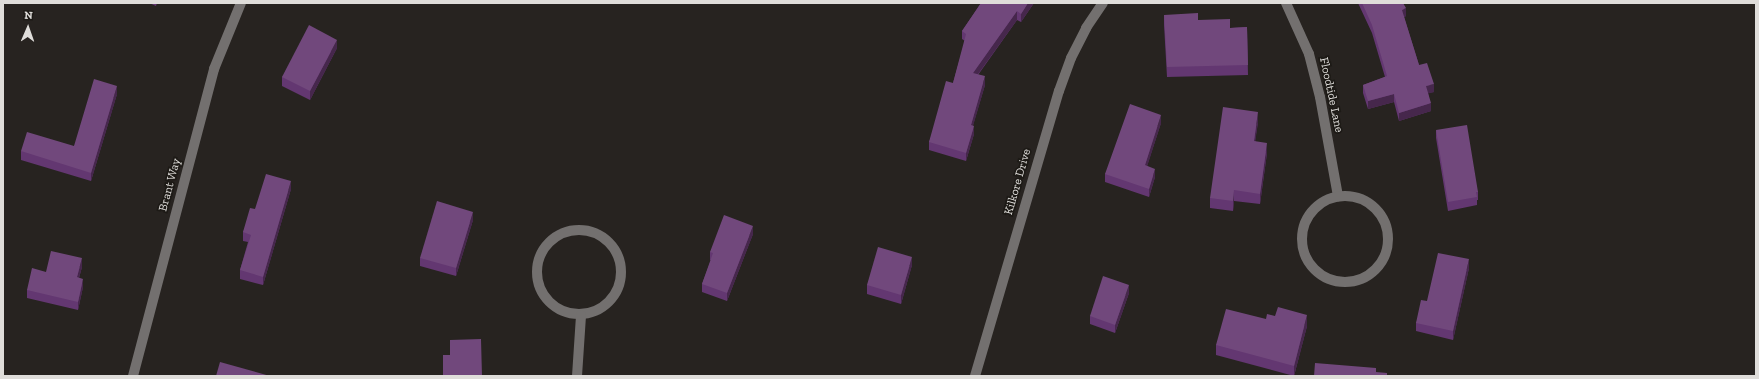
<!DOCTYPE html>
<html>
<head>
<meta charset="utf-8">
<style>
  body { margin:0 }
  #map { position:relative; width:1759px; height:379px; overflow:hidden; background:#272320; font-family:"Zilla Slab",serif }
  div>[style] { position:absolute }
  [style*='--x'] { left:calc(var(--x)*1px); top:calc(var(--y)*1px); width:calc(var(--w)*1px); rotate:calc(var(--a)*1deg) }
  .minor>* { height:10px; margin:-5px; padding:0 5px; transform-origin:5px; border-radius:5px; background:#73706f }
  .minor>.ring { margin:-5px; padding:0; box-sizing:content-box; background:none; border:10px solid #73706f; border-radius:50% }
  .wall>* { inset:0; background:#633771 }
  .shaded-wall>* { inset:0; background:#46274c }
  .building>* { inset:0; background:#71487c }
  span { translate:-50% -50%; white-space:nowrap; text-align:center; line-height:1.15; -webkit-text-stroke:3.5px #1d1a16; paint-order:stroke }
  .street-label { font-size:12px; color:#dfddda }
  .frame { position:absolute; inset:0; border:4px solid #dfddda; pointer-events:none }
  .north { position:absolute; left:8px; top:8px; width:40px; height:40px; -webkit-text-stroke:3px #1d1a16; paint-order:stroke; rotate:2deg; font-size:11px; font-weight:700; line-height:16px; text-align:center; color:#dfddda }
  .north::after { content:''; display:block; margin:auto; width:14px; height:18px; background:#dfddda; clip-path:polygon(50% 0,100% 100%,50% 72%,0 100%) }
</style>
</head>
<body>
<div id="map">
  <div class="minor">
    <i style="--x:1286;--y:3;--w:56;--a:65.7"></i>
    <i style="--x:1309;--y:54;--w:44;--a:75.7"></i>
    <i style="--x:1320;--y:97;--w:101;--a:79.7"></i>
    <i class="ring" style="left:1302px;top:196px;width:76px;height:76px"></i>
    <i class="ring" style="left:537px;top:230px;width:74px;height:74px"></i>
    <i style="--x:133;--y:376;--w:318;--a:-75.2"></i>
    <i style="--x:214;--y:69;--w:71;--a:-67.8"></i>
    <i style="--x:577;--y:376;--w:61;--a:-86.2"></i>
    <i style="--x:975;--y:376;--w:297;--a:-73.6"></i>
    <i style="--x:1059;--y:91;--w:35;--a:-70"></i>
    <i style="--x:1071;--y:58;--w:34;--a:-63"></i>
    <i style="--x:1086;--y:28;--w:30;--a:-56"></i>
  </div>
  <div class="wall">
    <i style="clip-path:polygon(149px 3px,157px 3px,156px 6px)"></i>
    <i style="clip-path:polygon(981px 3px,1034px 3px,1021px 22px,1017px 20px,978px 75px,985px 85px,973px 125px,974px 134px,966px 161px,929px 150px,929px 142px,953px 83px,965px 41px,962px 39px,962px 31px)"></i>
    <i style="clip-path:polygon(1358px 3px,1403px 3px,1406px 16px,1404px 17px,1419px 65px,1434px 92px,1428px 93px,1431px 111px,1399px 121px,1394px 102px,1368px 109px,1363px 93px,1363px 85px,1385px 77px,1372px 33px)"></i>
    <i style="clip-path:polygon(1164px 15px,1198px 20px,1230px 28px,1247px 27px,1248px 75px,1167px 77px,1164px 25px)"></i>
    <i style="clip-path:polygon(337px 48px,310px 100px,282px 86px,282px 77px)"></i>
    <i style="clip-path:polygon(117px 94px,91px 181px,21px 160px,21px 151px,74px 146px)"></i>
    <i style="clip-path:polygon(1258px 122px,1255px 141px,1267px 153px,1260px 204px,1234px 201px,1233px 211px,1210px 208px,1210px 198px)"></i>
    <i style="clip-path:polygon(1161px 123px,1147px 166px,1155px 177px,1149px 197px,1105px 182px,1105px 174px)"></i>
    <i style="clip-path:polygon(1436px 130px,1478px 192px,1478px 200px,1477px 200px,1477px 205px,1448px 211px,1436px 138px)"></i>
    <i style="clip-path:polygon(291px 189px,263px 285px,240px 279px,240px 270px,248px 242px,243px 241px,243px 232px,255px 209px)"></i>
    <i style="clip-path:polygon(473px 220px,456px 276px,420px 266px,420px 258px)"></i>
    <i style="clip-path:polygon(753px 234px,727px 301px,702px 292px,702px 284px,711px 260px,710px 260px,710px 252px)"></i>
    <i style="clip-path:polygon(912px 265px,901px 304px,867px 294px,867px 285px)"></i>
    <i style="clip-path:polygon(82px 267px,79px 278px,83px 287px,78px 310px,27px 298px,27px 290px,46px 272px)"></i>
    <i style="clip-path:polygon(1469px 268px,1453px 340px,1416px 331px,1416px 323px,1427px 301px)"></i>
    <i style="clip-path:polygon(1129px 293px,1115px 333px,1090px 324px,1090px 316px)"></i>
    <i style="clip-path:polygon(1266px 319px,1307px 326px,1294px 376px,1216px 355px,1216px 345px)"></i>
  </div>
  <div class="shaded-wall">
    <i style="clip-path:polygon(1028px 3px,1034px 3px,1021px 22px,1021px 14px)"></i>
    <i style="clip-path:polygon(1406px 8px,1406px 16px,1402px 18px,1402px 10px)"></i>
    <i style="clip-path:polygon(1017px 11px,1017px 20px,973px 81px,973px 73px)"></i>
    <i style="clip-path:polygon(337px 40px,337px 48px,310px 100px,310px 91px)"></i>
    <i style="clip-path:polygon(985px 76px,985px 85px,971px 133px,971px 125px)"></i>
    <i style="clip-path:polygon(1434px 84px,1434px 92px,1426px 94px,1426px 86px)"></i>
    <i style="clip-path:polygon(117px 86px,117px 94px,91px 181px,91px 173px)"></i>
    <i style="clip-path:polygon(1394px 94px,1394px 102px,1368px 109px,1368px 101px)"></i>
    <i style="clip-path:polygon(1431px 103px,1431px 111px,1399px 121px,1399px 113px)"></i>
    <i style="clip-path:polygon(1258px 112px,1258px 122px,1254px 151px,1254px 141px)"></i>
    <i style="clip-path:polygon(1161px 115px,1161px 123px,1145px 173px,1145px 165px)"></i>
    <i style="clip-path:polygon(974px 126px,974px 134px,966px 161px,966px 153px)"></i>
    <i style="clip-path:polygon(1267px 143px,1267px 153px,1260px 204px,1260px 194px)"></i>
    <i style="clip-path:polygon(1155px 169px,1155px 177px,1149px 197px,1149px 189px)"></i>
    <i style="clip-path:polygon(291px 181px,291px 189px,263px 285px,263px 277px)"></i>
    <i style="clip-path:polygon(1234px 190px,1234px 201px,1233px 211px,1233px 201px)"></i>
    <i style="clip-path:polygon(473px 212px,473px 220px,456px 276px,456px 268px)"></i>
    <i style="clip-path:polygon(753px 226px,753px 234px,727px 301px,727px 293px)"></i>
    <i style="clip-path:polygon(912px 257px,912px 265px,901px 304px,901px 295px)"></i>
    <i style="clip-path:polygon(82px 258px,82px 267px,77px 285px,77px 277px)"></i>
    <i style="clip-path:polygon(1469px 259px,1469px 268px,1453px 340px,1453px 331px)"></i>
    <i style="clip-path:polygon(83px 279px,83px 287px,78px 310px,78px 302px)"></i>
    <i style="clip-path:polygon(1129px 285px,1129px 293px,1115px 333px,1115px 325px)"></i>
    <i style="clip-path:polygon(1307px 315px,1307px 326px,1294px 376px,1294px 366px)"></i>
  </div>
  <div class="building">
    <i style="clip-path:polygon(981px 3px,1028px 3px,1021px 14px,1017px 11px,973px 73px,985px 76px,971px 125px,974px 126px,966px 153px,929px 142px,946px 81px,953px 83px,966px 34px,962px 31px)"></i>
    <i style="clip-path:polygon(1362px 3px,1403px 3px,1406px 8px,1402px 10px,1419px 65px,1427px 63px,1434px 84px,1426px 86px,1431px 103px,1399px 113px,1394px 94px,1368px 101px,1363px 85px,1387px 76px,1372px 25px)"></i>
    <i style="clip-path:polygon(1198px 13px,1198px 20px,1230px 19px,1230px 28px,1247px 27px,1248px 65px,1167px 67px,1164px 15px)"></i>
    <i style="clip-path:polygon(309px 25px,337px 40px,310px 91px,282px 77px)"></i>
    <i style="clip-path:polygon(94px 79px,117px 86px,91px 173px,21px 151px,27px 132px,74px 146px)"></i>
    <i style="clip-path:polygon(1130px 104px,1161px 115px,1145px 165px,1155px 169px,1149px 189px,1105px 174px)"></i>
    <i style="clip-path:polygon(1223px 107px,1258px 112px,1254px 141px,1267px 143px,1260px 194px,1234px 190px,1233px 201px,1210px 198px)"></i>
    <i style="clip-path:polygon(1467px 125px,1478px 192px,1476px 192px,1477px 197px,1448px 202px,1436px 130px)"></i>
    <i style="clip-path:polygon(266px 174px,291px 181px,263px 277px,240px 270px,251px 235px,243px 232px,250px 208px,255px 209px)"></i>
    <i style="clip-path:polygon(437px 201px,473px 212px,456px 268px,420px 258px)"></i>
    <i style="clip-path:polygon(724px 215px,753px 226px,727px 293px,702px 284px,713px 253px,710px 252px)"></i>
    <i style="clip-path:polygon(878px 247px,912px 257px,901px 295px,867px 285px)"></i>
    <i style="clip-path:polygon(51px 251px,82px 258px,77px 277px,83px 279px,78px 302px,27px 290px,32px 268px,46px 272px)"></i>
    <i style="clip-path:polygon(1438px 253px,1469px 259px,1453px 331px,1416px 323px,1421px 300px,1427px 301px)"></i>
    <i style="clip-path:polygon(1103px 276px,1129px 285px,1115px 325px,1090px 316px)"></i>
    <i style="clip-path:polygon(1278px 307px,1307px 315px,1294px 366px,1216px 345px,1226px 309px,1266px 319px,1267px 314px,1275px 316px)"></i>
    <i style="clip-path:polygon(481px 339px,482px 376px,443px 376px,443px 355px,450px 355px,450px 340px)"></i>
    <i style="clip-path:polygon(220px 362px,270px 376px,216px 376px)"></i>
    <i style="clip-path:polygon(1315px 363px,1376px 368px,1376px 372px,1387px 373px,1387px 376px,1314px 376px)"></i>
  </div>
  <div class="street-label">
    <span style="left:1331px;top:95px;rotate:78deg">Floodtide Lane</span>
    <span style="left:1018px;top:182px;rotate:-74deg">Kilkore Drive</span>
    <span style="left:170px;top:185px;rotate:-75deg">Brant Way</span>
  </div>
  <div class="frame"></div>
  <div class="north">N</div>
</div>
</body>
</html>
